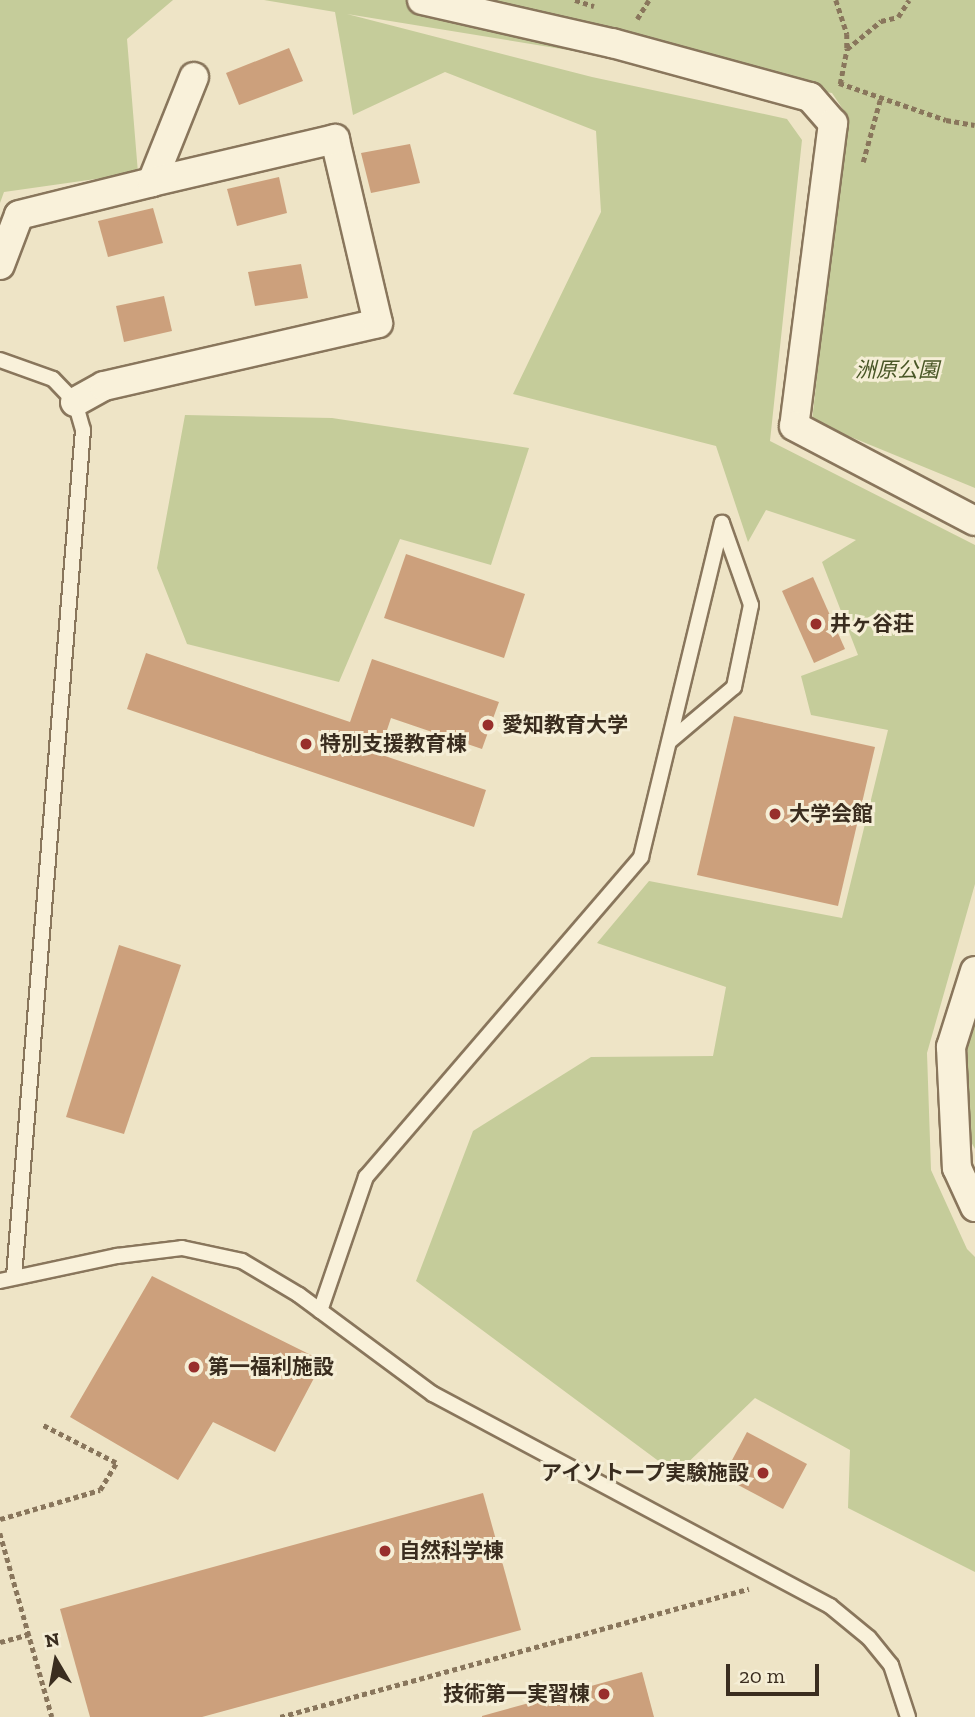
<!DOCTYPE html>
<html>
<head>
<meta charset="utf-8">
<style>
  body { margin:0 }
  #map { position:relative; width:975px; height:1717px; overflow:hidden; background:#eee4c6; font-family:"Zilla Slab","Noto Sans JP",serif }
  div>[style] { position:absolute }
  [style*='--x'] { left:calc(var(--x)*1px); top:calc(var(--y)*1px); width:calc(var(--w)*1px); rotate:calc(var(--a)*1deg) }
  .green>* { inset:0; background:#c5cc9a }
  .building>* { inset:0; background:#cca07c }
  .path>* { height:4.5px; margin-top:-2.25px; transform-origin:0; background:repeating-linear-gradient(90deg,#89765c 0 5px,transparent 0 8.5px) }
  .roads { filter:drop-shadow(2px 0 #89765c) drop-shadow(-2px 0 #89765c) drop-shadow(0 2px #89765c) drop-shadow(0 -2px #89765c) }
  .lane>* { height:14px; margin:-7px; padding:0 7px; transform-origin:7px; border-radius:7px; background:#f9f1da }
  .street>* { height:28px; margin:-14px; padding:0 14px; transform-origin:14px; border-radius:14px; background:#f9f1da }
  .dots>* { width:19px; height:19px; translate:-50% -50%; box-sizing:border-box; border:4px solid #f5eed6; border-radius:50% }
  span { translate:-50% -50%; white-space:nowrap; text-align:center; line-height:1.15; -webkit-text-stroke:6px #f5eed6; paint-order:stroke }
  .park-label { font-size:21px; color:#485626; font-style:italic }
  .poi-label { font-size:21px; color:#3a2d1f; font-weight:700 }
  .left { translate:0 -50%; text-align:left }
  .right { translate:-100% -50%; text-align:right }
  .north { position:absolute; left:21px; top:1626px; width:70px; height:70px; -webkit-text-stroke:5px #f5eed6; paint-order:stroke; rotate:350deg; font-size:19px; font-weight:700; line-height:28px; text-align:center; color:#3a2d1f }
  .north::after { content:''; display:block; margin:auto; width:24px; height:32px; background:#3a2d1f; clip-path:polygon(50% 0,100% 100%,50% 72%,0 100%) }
  .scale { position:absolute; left:726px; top:1664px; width:93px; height:32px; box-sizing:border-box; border:4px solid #3a2d1f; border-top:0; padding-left:9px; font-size:21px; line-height:24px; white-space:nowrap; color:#3a2d1f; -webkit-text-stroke:5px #f5eed6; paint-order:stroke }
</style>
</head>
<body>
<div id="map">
  <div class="green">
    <i style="clip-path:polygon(0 0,173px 0,127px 39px,138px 173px,4px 192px,0 203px)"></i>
    <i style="clip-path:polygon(264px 0,975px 0,975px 488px,812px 421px,846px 114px,832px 93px,347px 14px,592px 77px,787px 119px,802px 140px,770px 441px,975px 545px,975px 884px,927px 1053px,931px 1170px,967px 1249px,975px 1257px,975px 1572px,848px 1508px,850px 1450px,755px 1398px,676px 1474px,416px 1281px,473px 1131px,591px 1057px,713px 1056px,726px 987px,597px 943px,649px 881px,842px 918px,888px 730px,811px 715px,801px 676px,858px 655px,822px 562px,856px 540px,766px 510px,748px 542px,716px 446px,513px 394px,601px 212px,596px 131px,445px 72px,353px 115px,335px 12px)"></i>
    <i style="clip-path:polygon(185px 415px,332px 418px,529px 448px,491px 565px,400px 539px,339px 682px,187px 644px,157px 568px)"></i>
    <i style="clip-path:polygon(975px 1013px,975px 1149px,970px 1140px,967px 1044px)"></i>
  </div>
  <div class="building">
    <i style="clip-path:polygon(289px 48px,303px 81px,239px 105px,226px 73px)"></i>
    <i style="clip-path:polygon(410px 144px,420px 183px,371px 193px,361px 153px)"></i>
    <i style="clip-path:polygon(279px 177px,287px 213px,237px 226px,227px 189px)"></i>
    <i style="clip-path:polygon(153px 208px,163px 243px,108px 257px,98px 221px)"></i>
    <i style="clip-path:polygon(301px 264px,308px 298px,255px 306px,248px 272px)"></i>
    <i style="clip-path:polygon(164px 296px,172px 331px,124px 342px,116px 306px)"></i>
    <i style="clip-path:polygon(406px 554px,525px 594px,504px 658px,384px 618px)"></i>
    <i style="clip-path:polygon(813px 577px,845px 649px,814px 663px,782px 591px)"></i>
    <i style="clip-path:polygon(146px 653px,350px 722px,372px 659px,499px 702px,482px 749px,391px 718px,379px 754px,486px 790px,474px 827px,127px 709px)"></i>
    <i style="clip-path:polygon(734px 716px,875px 747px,838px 906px,697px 875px)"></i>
    <i style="clip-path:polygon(119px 945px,181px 965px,124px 1134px,66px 1117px)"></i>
    <i style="clip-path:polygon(152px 1276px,323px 1361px,275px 1452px,213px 1422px,178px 1480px,70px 1417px)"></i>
    <i style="clip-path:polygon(747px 1432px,807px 1464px,783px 1509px,723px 1477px)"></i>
    <i style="clip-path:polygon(483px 1493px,521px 1630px,202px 1717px,90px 1717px,60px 1609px)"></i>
    <i style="clip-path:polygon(642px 1672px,654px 1717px,482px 1717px,482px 1716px)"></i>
  </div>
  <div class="path">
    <i style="--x:575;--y:0;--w:20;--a:18"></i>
    <i style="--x:836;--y:0;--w:36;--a:72"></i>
    <i style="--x:847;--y:34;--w:15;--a:90"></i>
    <i style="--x:637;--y:19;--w:22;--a:-58"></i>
    <i style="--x:839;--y:83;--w:113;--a:19.1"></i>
    <i style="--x:946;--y:120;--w:29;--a:10"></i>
    <i style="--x:840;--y:84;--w:36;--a:-79"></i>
    <i style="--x:847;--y:49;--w:44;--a:-39.5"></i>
    <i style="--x:881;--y:21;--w:17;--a:-13"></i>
    <i style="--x:898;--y:17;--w:20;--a:-57"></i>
    <i style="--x:863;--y:162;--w:64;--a:-74.7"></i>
    <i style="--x:0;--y:1519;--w:104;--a:-16.2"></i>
    <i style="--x:100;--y:1490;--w:31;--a:-59"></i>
    <i style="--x:116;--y:1463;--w:83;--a:-152.8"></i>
    <i style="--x:0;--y:1533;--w:191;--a:74.2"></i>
    <i style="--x:0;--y:1642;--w:30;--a:-15"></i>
    <i style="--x:280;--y:1717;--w:486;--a:-15.3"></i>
  </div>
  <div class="roads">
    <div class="lane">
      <i style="--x:0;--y:360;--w:56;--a:19.7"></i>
      <i style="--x:53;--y:379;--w:32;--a:46"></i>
      <i style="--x:75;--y:402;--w:29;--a:74"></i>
      <i style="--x:83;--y:430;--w:850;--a:94.66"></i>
      <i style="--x:0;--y:1281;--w:120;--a:-12.1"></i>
      <i style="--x:117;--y:1256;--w:65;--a:-7"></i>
      <i style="--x:182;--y:1248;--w:61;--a:12.2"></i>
      <i style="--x:242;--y:1261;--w:66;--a:30.8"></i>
      <i style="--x:299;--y:1295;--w:167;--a:36.5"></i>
      <i style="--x:433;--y:1394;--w:450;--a:28.1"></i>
      <i style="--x:830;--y:1606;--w:50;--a:39.4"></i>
      <i style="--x:869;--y:1638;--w:35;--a:51"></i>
      <i style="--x:891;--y:1665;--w:55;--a:71.9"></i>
      <i style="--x:320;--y:1311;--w:142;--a:-71.1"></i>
      <i style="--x:366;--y:1177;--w:422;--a:-49.3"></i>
      <i style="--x:641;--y:857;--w:344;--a:-76.4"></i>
      <i style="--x:722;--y:523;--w:87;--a:70.5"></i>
      <i style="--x:751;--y:605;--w:84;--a:101.7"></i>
      <i style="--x:734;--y:687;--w:84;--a:139.8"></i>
    </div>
    <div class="street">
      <i style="--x:422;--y:0;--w:195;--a:12.8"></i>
      <i style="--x:612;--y:43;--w:205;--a:15.3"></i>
      <i style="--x:810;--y:97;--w:35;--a:49"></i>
      <i style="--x:833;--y:123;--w:305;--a:97.3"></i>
      <i style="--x:794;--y:426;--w:204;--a:27.7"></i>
      <i style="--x:0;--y:265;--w:53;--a:-69.2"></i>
      <i style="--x:19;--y:215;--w:137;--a:-13.9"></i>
      <i style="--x:152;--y:182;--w:113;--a:-68.2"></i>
      <i style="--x:75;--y:402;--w:33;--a:-29"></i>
      <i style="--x:104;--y:386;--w:281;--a:-12.9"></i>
      <i style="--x:378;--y:323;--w:189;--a:-103.2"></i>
      <i style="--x:335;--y:139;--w:188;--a:166.8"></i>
      <i style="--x:975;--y:971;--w:80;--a:107.5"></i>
      <i style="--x:951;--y:1047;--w:121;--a:87.2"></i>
      <i style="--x:957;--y:1168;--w:43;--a:65.2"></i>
    </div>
  </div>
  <div class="dots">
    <i style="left:816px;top:624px;background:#982f2c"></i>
    <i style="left:488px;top:725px;background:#982f2c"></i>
    <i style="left:306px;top:744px;background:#982f2c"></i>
    <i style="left:775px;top:814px;background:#982f2c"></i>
    <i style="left:194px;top:1367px;background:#982f2c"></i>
    <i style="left:763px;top:1473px;background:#982f2c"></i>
    <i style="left:385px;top:1551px;background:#982f2c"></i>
    <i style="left:604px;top:1694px;background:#982f2c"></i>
  </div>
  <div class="park-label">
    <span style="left:897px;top:370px">洲原公園</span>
  </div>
  <div class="poi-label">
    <span class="left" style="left:830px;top:624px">井ヶ谷荘</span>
    <span class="left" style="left:502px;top:725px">愛知教育大学</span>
    <span class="left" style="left:320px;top:744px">特別支援教育棟</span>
    <span class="left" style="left:789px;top:814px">大学会館</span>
    <span class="left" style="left:208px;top:1367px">第一福利施設</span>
    <span class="right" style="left:749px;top:1473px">アイソトープ実験施設</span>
    <span class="left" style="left:399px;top:1551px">自然科学棟</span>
    <span class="right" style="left:590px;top:1694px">技術第一実習棟</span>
  </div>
  <div class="north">N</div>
  <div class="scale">20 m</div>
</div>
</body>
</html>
